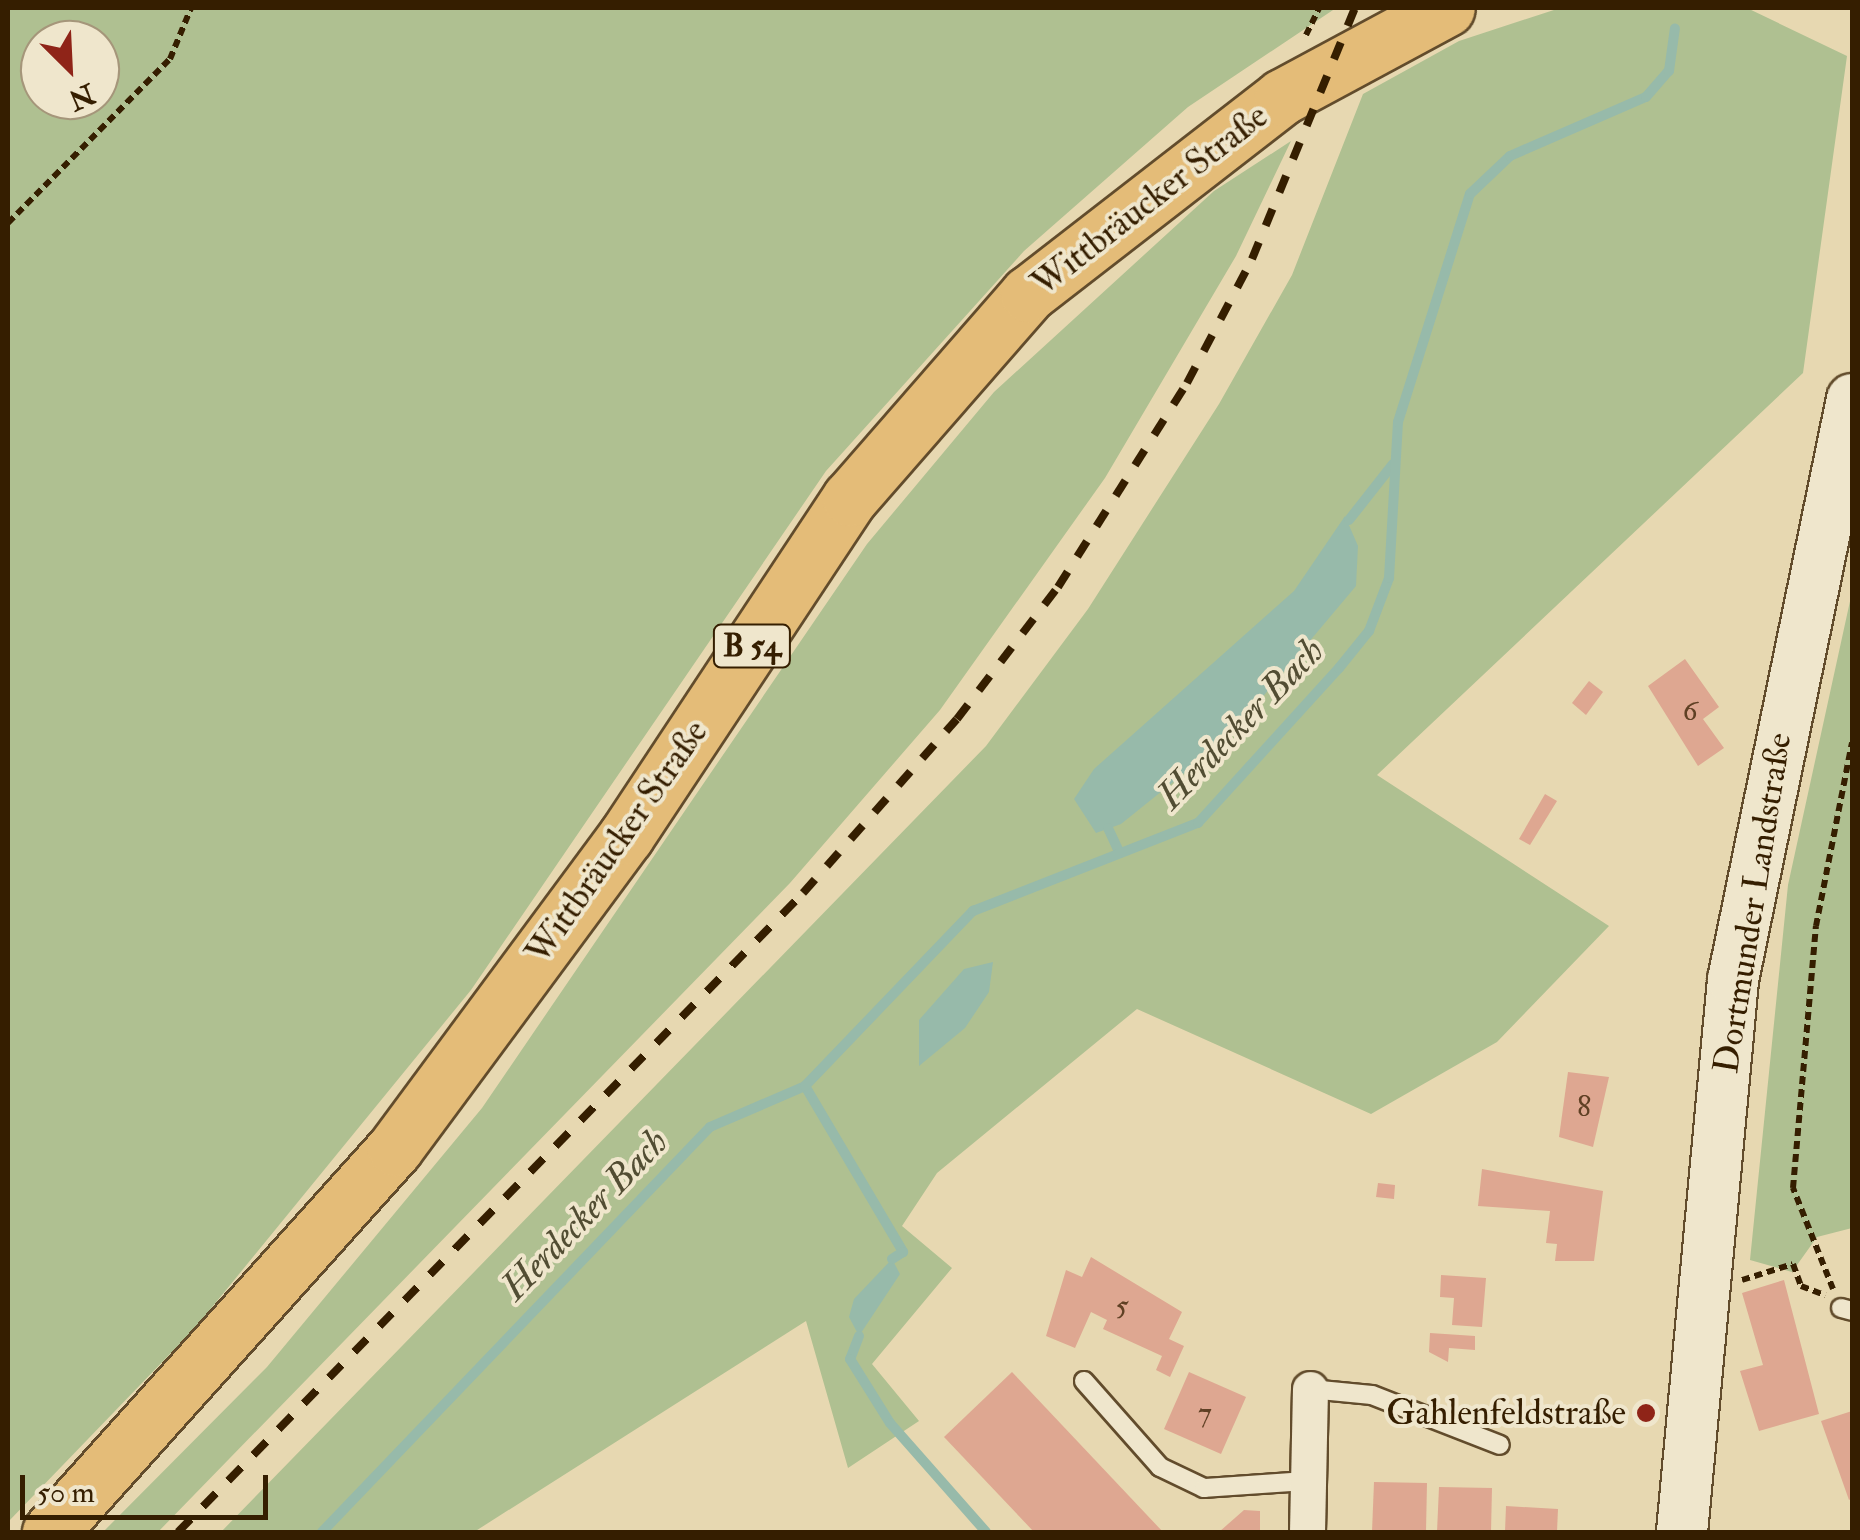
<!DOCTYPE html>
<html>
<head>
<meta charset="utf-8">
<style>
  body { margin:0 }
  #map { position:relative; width:1860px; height:1540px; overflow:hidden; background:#e7d8b1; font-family:"IM FELL Double Pica",serif }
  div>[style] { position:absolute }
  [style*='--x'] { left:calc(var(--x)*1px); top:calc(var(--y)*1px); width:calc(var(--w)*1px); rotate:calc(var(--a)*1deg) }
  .green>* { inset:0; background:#afc091 }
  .water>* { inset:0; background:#97baaa }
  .stream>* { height:10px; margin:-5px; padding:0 5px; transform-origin:5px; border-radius:5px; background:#97baaa }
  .building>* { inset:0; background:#dea791 }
  .path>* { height:6px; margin-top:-3px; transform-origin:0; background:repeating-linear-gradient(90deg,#351e00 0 8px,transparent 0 13px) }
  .roads { filter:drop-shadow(2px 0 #624c2c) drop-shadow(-2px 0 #624c2c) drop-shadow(0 2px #624c2c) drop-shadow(0 -2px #624c2c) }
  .lane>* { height:18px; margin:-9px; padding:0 9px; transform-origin:9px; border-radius:9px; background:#efe6cc }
  .street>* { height:35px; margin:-17.5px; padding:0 17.5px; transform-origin:17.5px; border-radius:17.5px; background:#efe6cc }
  .secondary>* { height:50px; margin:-25px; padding:0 25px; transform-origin:25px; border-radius:25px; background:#efe6cc }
  .primary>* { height:55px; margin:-27.5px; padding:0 27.5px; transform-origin:27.5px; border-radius:27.5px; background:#e4bc78 }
  .rail>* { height:8px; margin-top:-4px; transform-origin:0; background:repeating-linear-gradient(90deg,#351e00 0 18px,transparent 0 36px) }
  .dots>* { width:28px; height:28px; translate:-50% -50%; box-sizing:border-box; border:5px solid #efe6cc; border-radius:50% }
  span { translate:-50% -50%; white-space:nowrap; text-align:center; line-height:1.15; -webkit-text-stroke:8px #efe6cc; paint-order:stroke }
  .number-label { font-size:30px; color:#5f4024 }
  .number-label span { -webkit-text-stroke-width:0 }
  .shield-label span { padding:2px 8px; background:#efe6cc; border:2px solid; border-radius:8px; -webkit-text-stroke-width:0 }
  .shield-label { font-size:32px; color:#351e00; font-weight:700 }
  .street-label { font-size:35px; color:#351e00 }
  .poi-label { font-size:35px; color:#351e00 }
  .right { translate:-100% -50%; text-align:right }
  .water-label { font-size:38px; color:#524d33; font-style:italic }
  .frame { position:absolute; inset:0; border:10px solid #351e00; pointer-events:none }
  .north { position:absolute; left:20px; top:20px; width:100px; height:100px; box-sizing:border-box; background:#efe6cc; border:2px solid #a5967a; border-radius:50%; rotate:156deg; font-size:28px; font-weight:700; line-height:40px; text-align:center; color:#351e00 }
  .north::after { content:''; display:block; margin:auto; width:35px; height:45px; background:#8f2418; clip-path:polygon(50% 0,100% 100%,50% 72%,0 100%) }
  .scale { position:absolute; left:20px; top:1475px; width:248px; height:45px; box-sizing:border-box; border:5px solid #351e00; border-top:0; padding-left:12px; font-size:30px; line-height:35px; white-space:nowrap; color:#351e00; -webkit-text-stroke:8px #efe6cc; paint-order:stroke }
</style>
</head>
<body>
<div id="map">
  <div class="green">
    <i style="clip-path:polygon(evenodd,8px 8px,1336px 8px,1188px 107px,1024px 251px,826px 471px,471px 990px,195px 1328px,8px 1522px,8px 8px,100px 40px,100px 100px,40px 100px,40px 40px,100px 40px)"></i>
    <i style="clip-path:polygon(1560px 8px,1747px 8px,1847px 56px,1803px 373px,1377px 775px,1609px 926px,1497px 1042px,1371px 1114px,1137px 1009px,937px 1173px,902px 1226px,952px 1268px,872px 1364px,919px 1421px,848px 1468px,806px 1321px,474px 1532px,221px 1532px,986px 746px,1088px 609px,1219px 404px,1292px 275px,1363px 94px,1459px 41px)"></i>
    <i style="clip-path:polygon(1291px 141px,1236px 256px,1105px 478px,940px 710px,790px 883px,158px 1532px,103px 1532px,267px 1367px,482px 1108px,867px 544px,994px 392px,1214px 191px)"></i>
    <i style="clip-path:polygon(1852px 592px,1852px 1228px,1817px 1237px,1792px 1272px,1750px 1260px,1788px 885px)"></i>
  </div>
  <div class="water">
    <i style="clip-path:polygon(1345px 516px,1358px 546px,1356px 586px,1228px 738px,1121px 824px,1096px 833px,1074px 799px,1094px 769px,1294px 591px)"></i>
    <i style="clip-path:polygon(993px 962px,989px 992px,965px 1028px,919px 1066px,919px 1020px,964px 969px)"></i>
    <i style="clip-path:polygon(892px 1259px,900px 1274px,859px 1336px,849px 1317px,854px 1299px)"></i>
  </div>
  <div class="stream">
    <i style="--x:1349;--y:520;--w:71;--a:-51.8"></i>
    <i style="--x:1108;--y:828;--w:26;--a:65"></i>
    <i style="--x:805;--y:1086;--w:193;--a:59.4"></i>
    <i style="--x:903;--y:1252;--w:13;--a:148"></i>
    <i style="--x:859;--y:1336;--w:25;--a:111"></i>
    <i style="--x:850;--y:1359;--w:75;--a:58"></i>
    <i style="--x:890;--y:1423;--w:145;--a:48.6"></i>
    <i style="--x:322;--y:1532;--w:561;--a:-46.23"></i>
    <i style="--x:710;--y:1127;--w:103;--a:-23.3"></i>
    <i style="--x:805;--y:1086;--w:243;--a:-46.2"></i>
    <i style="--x:973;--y:911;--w:242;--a:-21.4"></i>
    <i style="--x:1198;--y:823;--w:210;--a:-47.7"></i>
    <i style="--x:1339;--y:668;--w:48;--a:-51"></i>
    <i style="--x:1369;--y:631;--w:57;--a:-69.3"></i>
    <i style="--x:1389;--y:578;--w:156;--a:-86.7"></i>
    <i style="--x:1398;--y:422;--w:239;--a:-72.5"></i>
    <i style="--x:1470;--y:194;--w:55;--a:-43.5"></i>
    <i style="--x:1510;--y:156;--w:148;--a:-23.5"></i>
    <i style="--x:1646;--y:97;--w:35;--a:-49"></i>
    <i style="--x:1669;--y:71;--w:43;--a:-82.1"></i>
  </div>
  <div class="building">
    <i style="clip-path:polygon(1685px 659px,1719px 707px,1703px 719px,1724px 748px,1698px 766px,1648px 686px)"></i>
    <i style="clip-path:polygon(1589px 681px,1603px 692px,1586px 715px,1572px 703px)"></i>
    <i style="clip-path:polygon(1545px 794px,1557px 801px,1530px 845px,1519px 839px)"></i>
    <i style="clip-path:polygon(1568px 1072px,1609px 1077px,1593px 1147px,1559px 1137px)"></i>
    <i style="clip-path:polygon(1482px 1169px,1603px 1191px,1594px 1261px,1555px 1261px,1557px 1244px,1546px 1243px,1550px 1211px,1478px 1206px)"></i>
    <i style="clip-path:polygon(1378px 1183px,1395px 1185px,1394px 1199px,1376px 1197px)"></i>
    <i style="clip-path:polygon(1091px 1257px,1182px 1312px,1169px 1339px,1184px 1346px,1170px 1377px,1156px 1370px,1162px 1356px,1103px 1329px,1107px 1320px,1091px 1312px,1075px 1348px,1046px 1336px,1066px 1270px,1082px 1277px)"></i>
    <i style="clip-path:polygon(1441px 1275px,1486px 1278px,1482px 1327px,1452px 1325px,1454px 1298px,1440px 1297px)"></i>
    <i style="clip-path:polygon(1784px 1280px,1819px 1414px,1759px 1431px,1740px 1371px,1763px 1365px,1742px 1293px)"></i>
    <i style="clip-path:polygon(1430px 1333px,1475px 1336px,1475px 1350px,1449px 1348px,1448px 1362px,1429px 1352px)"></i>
    <i style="clip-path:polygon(1012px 1372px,1163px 1532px,1034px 1532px,944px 1437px)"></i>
    <i style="clip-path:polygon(1189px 1372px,1246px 1397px,1221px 1454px,1164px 1429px)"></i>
    <i style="clip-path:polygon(1852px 1411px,1852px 1498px,1849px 1500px,1821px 1421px)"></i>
    <i style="clip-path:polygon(1374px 1482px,1427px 1483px,1426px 1532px,1372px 1532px)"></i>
    <i style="clip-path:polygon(1439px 1487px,1492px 1488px,1491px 1532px,1437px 1532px)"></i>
    <i style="clip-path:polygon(1506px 1506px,1558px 1509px,1557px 1532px,1505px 1532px)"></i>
    <i style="clip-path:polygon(1244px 1510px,1260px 1511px,1260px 1532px,1219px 1532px)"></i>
  </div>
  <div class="path">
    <i style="--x:1306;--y:35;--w:30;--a:-64"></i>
    <i style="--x:8;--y:223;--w:231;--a:-45.4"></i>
    <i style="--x:170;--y:59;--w:55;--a:-67.6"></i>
    <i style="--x:1742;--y:1280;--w:53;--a:-17.4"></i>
    <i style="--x:1793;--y:1264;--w:23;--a:70"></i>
    <i style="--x:1801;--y:1286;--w:26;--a:21"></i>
    <i style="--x:1833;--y:1289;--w:109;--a:-111.6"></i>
    <i style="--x:1793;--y:1188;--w:263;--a:-85"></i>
    <i style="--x:1816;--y:926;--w:187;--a:-78.9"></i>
  </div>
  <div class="roads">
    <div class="lane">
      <i style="--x:1841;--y:1308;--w:11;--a:15"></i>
      <i style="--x:1084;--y:1381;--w:115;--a:48.5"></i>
      <i style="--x:1160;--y:1467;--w:49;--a:25.5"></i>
      <i style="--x:1204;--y:1488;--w:104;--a:-3.9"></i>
      <i style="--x:1310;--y:1389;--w:62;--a:5.5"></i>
      <i style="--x:1372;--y:1395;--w:137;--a:21.3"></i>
    </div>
    <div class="street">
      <i style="--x:1307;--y:1532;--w:143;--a:-88.8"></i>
    </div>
    <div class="secondary">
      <i style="--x:1682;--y:1532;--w:554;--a:-84.72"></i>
      <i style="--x:1733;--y:980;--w:593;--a:-78.42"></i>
    </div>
    <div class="primary">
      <i style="--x:50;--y:1532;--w:516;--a:-48.06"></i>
      <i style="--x:395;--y:1148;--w:388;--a:-53.5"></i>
      <i style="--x:626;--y:836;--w:405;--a:-56.5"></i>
      <i style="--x:850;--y:498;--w:271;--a:-48.9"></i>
      <i style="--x:1028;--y:294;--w:321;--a:-37.8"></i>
      <i style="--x:1282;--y:97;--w:187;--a:-28.3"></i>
    </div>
  </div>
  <div class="rail">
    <i style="--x:178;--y:1532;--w:894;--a:-45.63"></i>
    <i style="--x:803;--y:893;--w:232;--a:-48.5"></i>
    <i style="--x:957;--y:719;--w:166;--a:-52.6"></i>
    <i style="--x:1058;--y:587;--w:241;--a:-57.7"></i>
    <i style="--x:1187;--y:383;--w:140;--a:-62.3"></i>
    <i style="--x:1252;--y:259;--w:271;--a:-67.7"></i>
  </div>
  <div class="dots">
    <i style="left:1646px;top:1413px;background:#8f2418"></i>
  </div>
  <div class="number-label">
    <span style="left:1690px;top:711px">6</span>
    <span style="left:1584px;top:1107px">8</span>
    <span style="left:1122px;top:1306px">5</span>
    <span style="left:1205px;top:1413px">7</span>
  </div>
  <div class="shield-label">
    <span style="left:752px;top:646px">B 54</span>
  </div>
  <div class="street-label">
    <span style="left:1150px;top:200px;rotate:-38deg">Wittbräucker Straße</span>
    <span style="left:617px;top:842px;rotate:-55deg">Wittbräucker Straße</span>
    <span style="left:1753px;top:903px;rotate:-81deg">Dortmunder Landstraße</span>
  </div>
  <div class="poi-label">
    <span class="right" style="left:1626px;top:1413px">Gahlenfeldstraße</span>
  </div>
  <div class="water-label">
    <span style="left:1241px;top:724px;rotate:-46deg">Herdecker Bach</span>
    <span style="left:585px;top:1215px;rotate:-46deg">Herdecker Bach</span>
  </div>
  <div class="frame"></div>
  <div class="north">N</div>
  <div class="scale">50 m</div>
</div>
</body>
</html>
